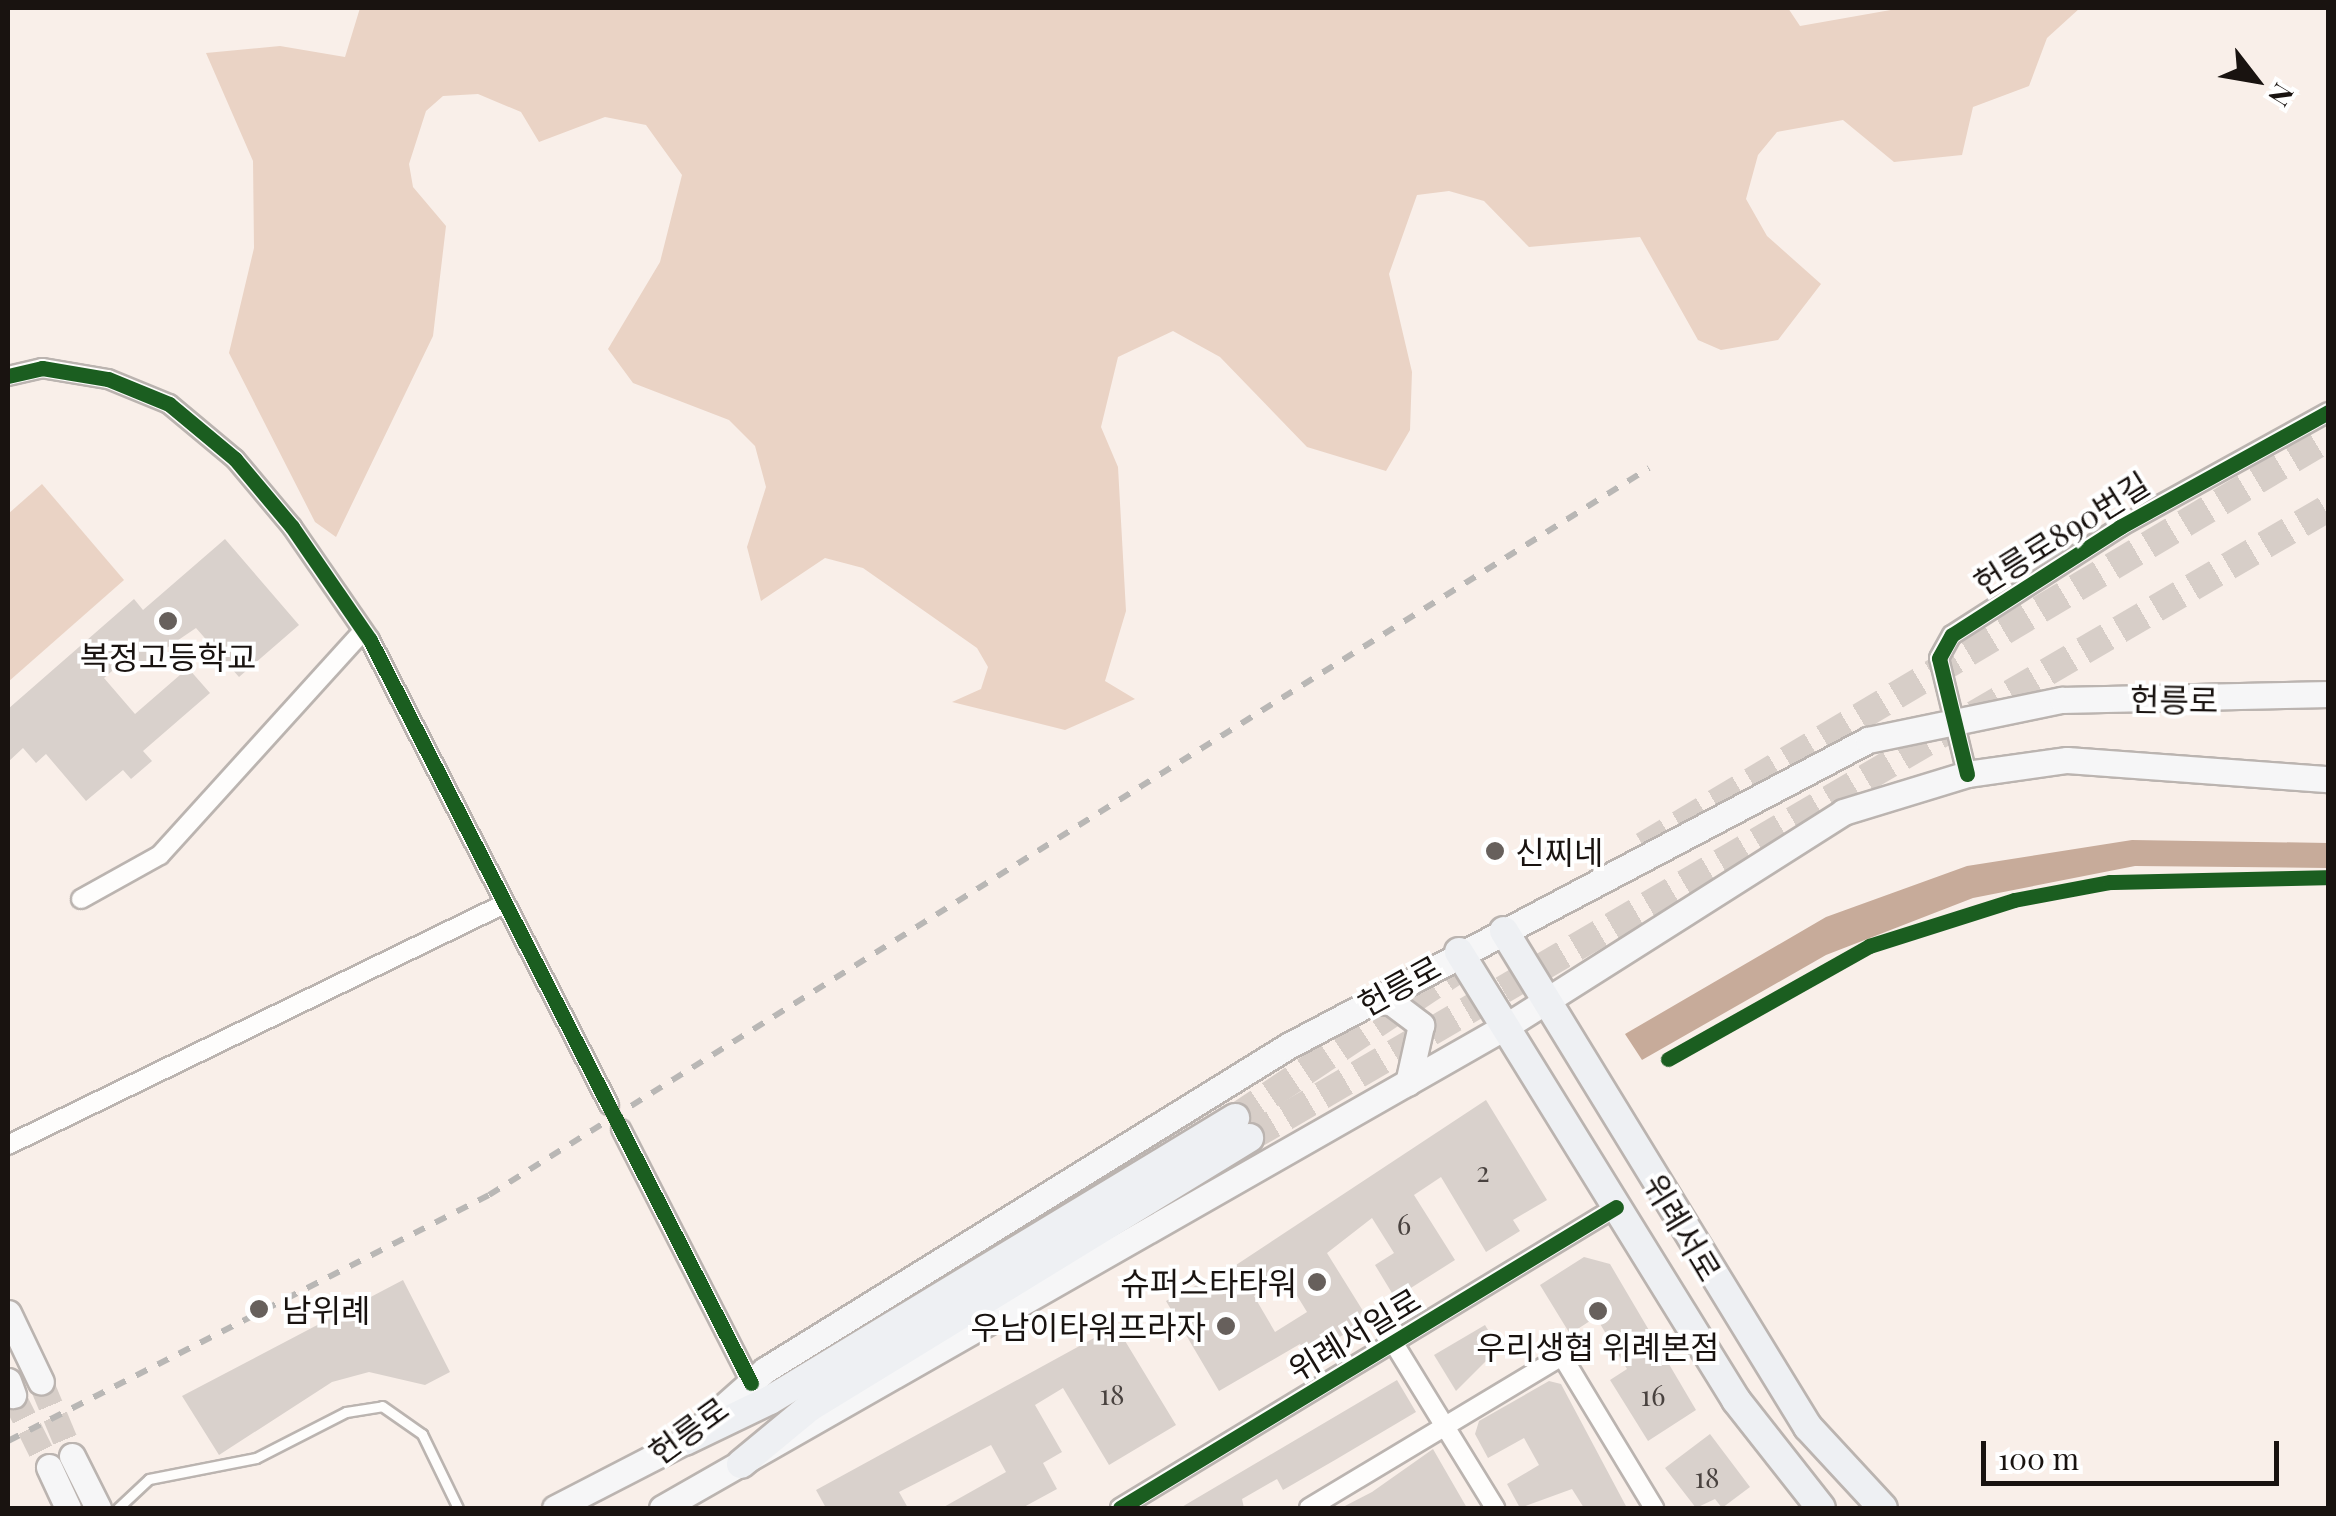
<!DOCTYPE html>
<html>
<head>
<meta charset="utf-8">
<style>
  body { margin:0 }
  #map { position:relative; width:2336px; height:1516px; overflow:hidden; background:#f9efe9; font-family:"Playfair Display","Noto Sans KR",serif }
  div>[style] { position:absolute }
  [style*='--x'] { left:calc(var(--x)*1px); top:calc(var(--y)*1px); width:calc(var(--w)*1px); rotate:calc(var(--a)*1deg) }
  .green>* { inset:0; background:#ead3c5 }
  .water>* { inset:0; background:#c7ab9a }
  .building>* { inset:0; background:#d9d1cc }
  .secondary-tunnel>* { height:25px; margin-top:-12.5px; transform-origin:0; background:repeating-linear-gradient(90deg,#d7cec8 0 25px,transparent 0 37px) }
  .primary-tunnel>* { height:28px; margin-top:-14px; transform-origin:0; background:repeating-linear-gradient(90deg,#d7cec8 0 28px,transparent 0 42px) }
  .roads { filter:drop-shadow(2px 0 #bbb4b0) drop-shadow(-2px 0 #bbb4b0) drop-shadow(0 2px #bbb4b0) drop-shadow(0 -2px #bbb4b0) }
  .service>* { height:9px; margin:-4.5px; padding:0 4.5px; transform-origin:4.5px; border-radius:4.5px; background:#fefdfc }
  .minor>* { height:18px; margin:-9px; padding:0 9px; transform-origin:9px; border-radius:9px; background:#fefdfc }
  .secondary>* { height:25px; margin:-12.5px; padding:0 12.5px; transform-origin:12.5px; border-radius:12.5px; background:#f6f6f7 }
  .primary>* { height:28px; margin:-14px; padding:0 14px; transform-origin:14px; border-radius:14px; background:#eef0f3 }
  .rail>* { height:6px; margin-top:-3px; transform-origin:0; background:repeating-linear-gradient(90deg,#b9b7b5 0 12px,transparent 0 24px) }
  .cycleway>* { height:15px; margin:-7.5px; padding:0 7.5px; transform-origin:7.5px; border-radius:7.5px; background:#1b5e20 }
  .dots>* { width:28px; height:28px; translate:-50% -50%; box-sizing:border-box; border:5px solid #fff; border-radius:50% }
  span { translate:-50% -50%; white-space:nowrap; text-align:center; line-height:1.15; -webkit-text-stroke:8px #fff; paint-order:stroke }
  .number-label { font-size:28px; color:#49423f }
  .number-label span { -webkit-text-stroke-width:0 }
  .street-label { font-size:32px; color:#191310 }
  .poi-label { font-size:32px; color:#191310 }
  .left { translate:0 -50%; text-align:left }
  .right { translate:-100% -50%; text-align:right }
  .frame { position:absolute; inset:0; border:10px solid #191310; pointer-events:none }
  .north { position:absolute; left:2206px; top:30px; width:100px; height:100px; -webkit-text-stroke:8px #fff; paint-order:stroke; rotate:121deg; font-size:28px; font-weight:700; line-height:40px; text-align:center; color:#191310 }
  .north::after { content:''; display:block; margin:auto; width:35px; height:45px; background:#191310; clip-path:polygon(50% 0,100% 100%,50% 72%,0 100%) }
  .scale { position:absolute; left:1981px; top:1441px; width:298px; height:45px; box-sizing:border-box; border:5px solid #191310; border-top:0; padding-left:12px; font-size:30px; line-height:35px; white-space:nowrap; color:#191310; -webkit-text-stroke:8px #fff; paint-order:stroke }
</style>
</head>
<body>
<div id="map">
  <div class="green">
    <i style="clip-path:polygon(360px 8px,1788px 8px,1800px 26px,1902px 8px,2080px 8px,2047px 38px,2029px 86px,1973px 107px,1962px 155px,1894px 162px,1843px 120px,1777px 132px,1758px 155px,1746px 199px,1767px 236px,1821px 284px,1778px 340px,1721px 350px,1698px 340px,1640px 237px,1529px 247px,1484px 201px,1449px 191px,1417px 195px,1389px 274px,1412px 372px,1410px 430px,1386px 471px,1307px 447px,1220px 357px,1173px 331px,1118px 357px,1101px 427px,1118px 467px,1126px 611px,1105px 681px,1135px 699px,1065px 730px,952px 702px,981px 689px,988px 667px,977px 648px,863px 568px,825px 558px,761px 601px,747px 547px,766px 487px,755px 446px,729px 420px,633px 383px,608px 349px,660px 262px,682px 175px,646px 125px,605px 117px,539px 142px,521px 112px,478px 94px,443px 96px,426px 111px,409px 164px,413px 187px,446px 226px,433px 336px,336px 537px,315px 522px,229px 353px,254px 248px,253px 161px,206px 53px,280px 46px,345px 57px)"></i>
    <i style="clip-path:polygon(42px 484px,124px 580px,8px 682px,8px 514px)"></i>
  </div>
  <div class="water">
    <i style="clip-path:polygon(2132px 840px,2328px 843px,2328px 868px,2135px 866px,1973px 898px,1826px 955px,1642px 1060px,1625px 1034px,1826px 917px,1967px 866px)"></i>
  </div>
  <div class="building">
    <i style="clip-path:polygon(225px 539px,299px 625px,239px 677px,196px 628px,137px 668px,128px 657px,104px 678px,135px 714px,188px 668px,210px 693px,143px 751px,152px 761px,131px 779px,123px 770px,86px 801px,46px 754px,36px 763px,23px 748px,8px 762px,8px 709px,134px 599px,143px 610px)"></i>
    <i style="clip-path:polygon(evenodd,1486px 1100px,1547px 1200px,1513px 1220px,1520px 1231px,1486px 1252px,1441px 1177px,1414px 1195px,1455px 1260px,1395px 1298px,1375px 1265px,1394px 1253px,1372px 1218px,1327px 1253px,1368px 1319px,1308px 1357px,1300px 1344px,1219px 1391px,1166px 1301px,1236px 1265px,1486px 1100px,1285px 1276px,1307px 1312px,1275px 1332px,1254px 1296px,1285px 1276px)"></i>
    <i style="clip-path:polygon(1584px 1257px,1610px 1264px,1696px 1410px,1648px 1441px,1610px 1380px,1627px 1369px,1596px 1317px,1570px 1334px,1540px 1285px)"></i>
    <i style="clip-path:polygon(403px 1280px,450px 1372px,425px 1385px,369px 1372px,332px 1382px,219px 1455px,182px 1396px)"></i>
    <i style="clip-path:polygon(1485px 1325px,1499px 1348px,1456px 1391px,1434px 1355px)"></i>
    <i style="clip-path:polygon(1116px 1326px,1176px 1425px,1109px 1465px,1063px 1388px,1035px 1405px,1062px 1452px,1043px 1463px,1057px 1489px,1022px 1508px,942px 1508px,1006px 1472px,991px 1445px,899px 1492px,908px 1508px,826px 1508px,816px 1490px)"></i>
    <i style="clip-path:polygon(1397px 1380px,1416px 1412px,1335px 1460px,1283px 1490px,1277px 1479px,1242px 1499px,1244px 1508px,1180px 1508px)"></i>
    <i style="clip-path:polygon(1549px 1381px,1561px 1384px,1627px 1508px,1584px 1508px,1572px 1489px,1520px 1508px,1507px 1484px,1539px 1465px,1524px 1438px,1488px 1458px,1475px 1434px,1479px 1421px)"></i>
    <i style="clip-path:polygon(1710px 1434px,1750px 1487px,1722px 1508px,1715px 1499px,1696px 1508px,1665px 1468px)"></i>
    <i style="clip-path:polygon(1433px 1449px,1467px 1508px,1341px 1508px,1372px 1492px)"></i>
  </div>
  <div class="secondary-tunnel">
    <i style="--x:41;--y:1382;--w:80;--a:67.3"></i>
    <i style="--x:13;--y:1395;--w:80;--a:63.4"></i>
  </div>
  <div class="primary-tunnel">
    <i style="--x:1643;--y:846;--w:797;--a:-30.78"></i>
    <i style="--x:1235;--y:1118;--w:292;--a:-33.7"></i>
    <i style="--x:1249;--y:1138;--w:1249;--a:-30.28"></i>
  </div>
  <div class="roads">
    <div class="service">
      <i style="--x:118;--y:1508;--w:42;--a:-43.1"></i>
      <i style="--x:149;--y:1479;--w:109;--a:-11.1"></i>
      <i style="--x:256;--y:1458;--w:101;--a:-27.1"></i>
      <i style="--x:346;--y:1412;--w:36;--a:-9"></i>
      <i style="--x:382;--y:1406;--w:49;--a:35"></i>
      <i style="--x:422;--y:1434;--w:82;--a:64.1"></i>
    </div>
    <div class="minor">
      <i style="--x:8;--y:376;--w:35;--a:-13"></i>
      <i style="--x:42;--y:368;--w:67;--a:9.5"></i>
      <i style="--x:108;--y:379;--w:66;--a:22.3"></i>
      <i style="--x:169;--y:404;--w:86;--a:39.8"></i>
      <i style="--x:235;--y:459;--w:89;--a:50"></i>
      <i style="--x:292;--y:527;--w:137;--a:55.4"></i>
      <i style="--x:370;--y:640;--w:523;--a:62.8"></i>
      <i style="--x:1967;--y:774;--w:119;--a:-103.6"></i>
      <i style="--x:1939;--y:658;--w:26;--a:-61"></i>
      <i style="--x:1952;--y:635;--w:200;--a:-32.7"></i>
      <i style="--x:2120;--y:527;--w:238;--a:-28.9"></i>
      <i style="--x:81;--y:899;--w:90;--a:-29.1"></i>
      <i style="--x:160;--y:855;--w:302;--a:-47.8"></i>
      <i style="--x:621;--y:1129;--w:285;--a:62.9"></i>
      <i style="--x:8;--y:1145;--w:549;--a:-25.91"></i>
      <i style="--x:1393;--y:1342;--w:195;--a:58.4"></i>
      <i style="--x:1120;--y:1508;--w:580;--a:-31.25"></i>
      <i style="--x:1309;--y:1508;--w:295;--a:-31"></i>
      <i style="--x:1562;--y:1356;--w:178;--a:58.8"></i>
    </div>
    <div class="secondary">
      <i style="--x:1370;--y:1001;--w:21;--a:3"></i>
      <i style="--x:1391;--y:1002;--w:38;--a:37"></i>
      <i style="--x:1421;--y:1025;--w:59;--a:102.6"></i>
      <i style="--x:8;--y:1313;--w:76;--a:64.4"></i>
      <i style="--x:8;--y:1381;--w:15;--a:70"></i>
      <i style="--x:72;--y:1456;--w:58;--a:63.4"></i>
      <i style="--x:49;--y:1467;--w:45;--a:65.1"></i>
      <i style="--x:555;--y:1508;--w:146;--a:-27.3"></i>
      <i style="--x:685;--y:1441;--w:107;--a:-41.6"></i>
      <i style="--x:765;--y:1370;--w:615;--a:-31.78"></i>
      <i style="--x:1288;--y:1046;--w:656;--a:-27.82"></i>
      <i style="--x:1868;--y:740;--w:198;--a:-11.7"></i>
      <i style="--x:2062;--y:700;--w:266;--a:-1.3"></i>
      <i style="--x:662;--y:1508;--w:974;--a:-29.72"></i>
      <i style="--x:1508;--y:1025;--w:397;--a:-32.4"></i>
      <i style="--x:1843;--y:812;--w:130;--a:-17"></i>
      <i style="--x:1967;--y:774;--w:101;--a:-8"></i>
      <i style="--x:2067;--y:760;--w:262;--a:4.2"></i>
    </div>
    <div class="primary">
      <i style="--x:1504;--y:931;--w:582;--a:58.5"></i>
      <i style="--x:1808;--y:1427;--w:110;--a:47.2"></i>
      <i style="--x:1459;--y:952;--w:527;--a:58.27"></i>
      <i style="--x:1736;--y:1400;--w:137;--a:51.8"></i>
      <i style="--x:685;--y:1441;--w:94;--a:-25.8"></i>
      <i style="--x:770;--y:1400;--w:544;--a:-31.23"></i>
      <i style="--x:741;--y:1464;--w:89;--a:-39.6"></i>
      <i style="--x:810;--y:1407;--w:515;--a:-31.5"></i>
    </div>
  </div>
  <div class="rail">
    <i style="--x:8;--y:1441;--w:540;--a:-27.09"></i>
    <i style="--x:489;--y:1195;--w:1369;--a:-32.08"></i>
  </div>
  <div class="cycleway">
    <i style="--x:8;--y:376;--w:35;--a:-13"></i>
    <i style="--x:42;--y:368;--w:67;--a:9.5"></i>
    <i style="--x:108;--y:379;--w:66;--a:22.3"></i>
    <i style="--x:169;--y:404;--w:86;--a:39.8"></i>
    <i style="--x:235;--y:459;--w:89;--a:50"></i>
    <i style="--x:292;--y:527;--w:137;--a:55.4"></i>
    <i style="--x:370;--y:640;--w:835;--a:62.85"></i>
    <i style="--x:1967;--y:774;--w:119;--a:-103.6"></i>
    <i style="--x:1939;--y:658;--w:26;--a:-61"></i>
    <i style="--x:1952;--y:635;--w:200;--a:-32.7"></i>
    <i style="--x:2120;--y:527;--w:238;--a:-28.9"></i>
    <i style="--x:1668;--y:1059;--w:231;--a:-29.3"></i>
    <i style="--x:1869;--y:946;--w:152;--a:-17.6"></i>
    <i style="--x:2014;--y:900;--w:98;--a:-10.6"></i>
    <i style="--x:2110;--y:882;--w:218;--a:-1.3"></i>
    <i style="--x:1120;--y:1508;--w:580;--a:-31.25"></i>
  </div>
  <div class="dots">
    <i style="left:168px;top:621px;background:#67605c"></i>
    <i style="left:1495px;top:851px;background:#67605c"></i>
    <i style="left:1317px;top:1282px;background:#67605c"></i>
    <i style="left:259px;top:1309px;background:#67605c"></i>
    <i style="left:1598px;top:1311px;background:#67605c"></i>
    <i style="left:1226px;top:1326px;background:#67605c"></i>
  </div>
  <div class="number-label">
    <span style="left:1483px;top:1171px">2</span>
    <span style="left:1404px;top:1224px">6</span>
    <span style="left:1112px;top:1394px">18</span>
    <span style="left:1653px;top:1395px">16</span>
    <span style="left:1707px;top:1477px">18</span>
  </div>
  <div class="street-label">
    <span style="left:2061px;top:533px;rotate:-32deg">헌릉로890번길</span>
    <span style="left:2174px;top:699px;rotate:1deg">헌릉로</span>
    <span style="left:1399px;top:985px;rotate:-29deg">헌릉로</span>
    <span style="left:1683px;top:1227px;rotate:59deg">위례서로</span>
    <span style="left:1354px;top:1334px;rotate:-31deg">위례서일로</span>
    <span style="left:688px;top:1430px;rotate:-36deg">헌릉로</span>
  </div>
  <div class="poi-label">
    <span style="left:168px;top:656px">복정고등학교</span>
    <span class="left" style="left:1515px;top:851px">신찌네</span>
    <span class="right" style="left:1297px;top:1282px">슈퍼스타타워</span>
    <span class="left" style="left:282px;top:1309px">남위례</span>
    <span class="right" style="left:1206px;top:1326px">우남이타워프라자</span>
    <span style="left:1598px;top:1346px">우리생협 위례본점</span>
  </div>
  <div class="frame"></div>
  <div class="north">N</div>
  <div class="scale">100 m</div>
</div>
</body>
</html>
